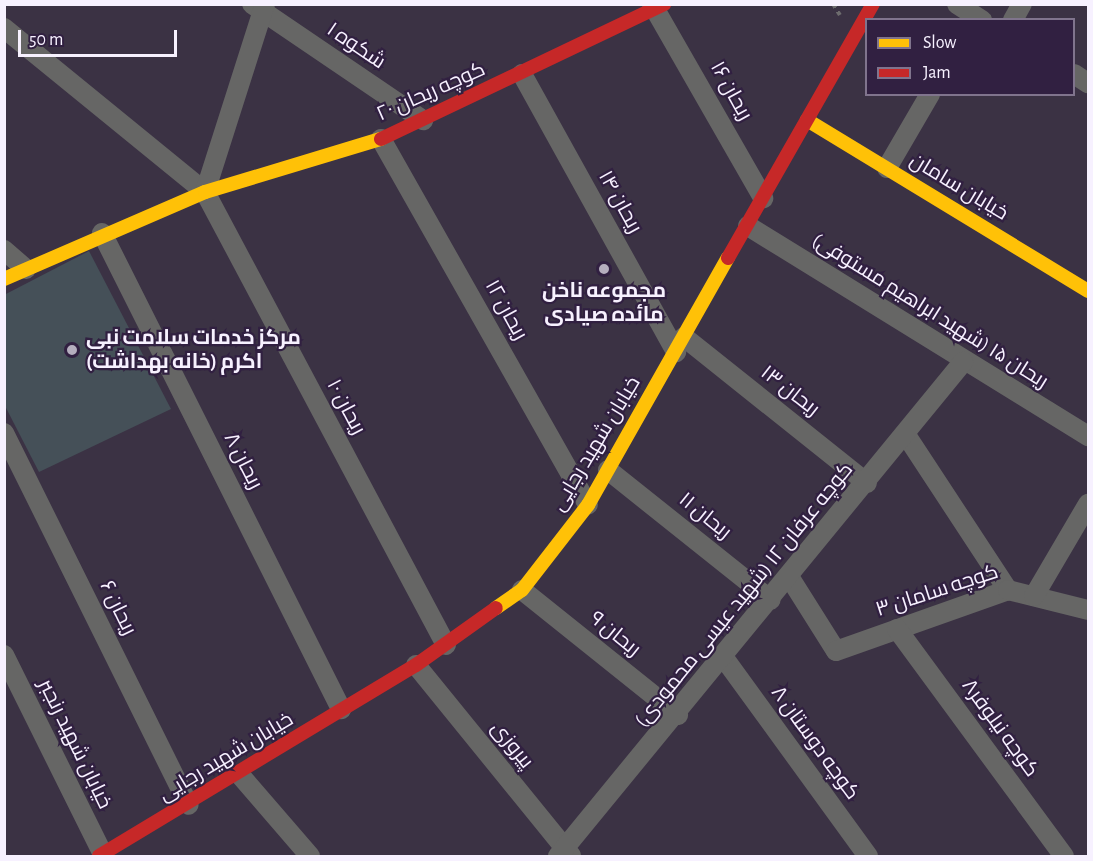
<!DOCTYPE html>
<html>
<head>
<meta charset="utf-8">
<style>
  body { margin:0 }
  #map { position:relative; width:1093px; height:861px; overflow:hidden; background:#3b3244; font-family:"Alegreya Sans",Cairo,sans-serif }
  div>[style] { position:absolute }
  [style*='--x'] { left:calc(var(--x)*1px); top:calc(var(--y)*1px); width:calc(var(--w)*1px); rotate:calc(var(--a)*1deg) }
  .building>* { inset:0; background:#455058 }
  .path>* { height:4px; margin-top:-2px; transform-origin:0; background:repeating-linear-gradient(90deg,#6d6c6e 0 4.5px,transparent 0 9px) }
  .street>* { height:20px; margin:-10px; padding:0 10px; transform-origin:10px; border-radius:10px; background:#666665 }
  .slow>* { height:14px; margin:-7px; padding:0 7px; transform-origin:7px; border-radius:7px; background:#ffc107 }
  .jam>* { height:14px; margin:-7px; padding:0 7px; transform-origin:7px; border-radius:7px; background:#c62828 }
  .dots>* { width:16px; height:16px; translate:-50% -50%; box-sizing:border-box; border:3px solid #312041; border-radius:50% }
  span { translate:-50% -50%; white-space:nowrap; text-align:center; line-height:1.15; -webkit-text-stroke:4.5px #312041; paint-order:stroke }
  .street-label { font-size:21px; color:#f7f1ff }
  .poi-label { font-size:21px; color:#f7f1ff; font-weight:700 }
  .left { translate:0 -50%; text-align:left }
  .frame { position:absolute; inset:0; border:6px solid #f7f1ff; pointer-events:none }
  .legend { position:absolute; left:865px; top:18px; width:210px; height:78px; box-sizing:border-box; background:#312041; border:2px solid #80748d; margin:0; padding:8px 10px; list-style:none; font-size:18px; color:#f7f1ff }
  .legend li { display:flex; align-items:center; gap:12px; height:30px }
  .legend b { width:30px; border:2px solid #80748d }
  .scale { position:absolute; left:18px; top:30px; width:159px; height:27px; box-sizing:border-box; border:3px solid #f7f1ff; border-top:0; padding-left:8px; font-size:18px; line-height:21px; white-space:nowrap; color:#f7f1ff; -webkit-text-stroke:4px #312041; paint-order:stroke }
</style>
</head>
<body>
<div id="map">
  <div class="building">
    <i style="clip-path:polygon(89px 251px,171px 409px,39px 472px,4px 404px,4px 295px)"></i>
  </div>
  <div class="path">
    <i style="--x:833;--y:4;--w:13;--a:58"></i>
  </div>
  <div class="street">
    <i style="--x:252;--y:4;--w:207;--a:34.2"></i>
    <i style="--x:652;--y:4;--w:224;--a:60.2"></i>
    <i style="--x:957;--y:4;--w:30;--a:33"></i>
    <i style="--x:1013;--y:20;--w:18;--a:-61"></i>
    <i style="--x:4;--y:28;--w:259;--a:39.2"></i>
    <i style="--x:205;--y:192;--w:513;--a:61.99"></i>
    <i style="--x:522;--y:74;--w:318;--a:61"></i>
    <i style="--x:1074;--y:74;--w:17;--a:33"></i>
    <i style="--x:381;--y:139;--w:420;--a:60.5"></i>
    <i style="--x:887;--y:168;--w:86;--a:-59.8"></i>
    <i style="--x:205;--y:192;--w:197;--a:-72.3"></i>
    <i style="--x:748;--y:226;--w:400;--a:31.7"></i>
    <i style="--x:102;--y:233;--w:533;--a:63.34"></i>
    <i style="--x:4;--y:250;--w:29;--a:41"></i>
    <i style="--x:684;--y:337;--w:234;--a:38.6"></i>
    <i style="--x:4;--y:433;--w:415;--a:63.6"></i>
    <i style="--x:906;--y:435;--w:186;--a:56.7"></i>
    <i style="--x:608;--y:470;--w:208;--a:38.6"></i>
    <i style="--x:790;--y:578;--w:86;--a:57.8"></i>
    <i style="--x:836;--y:651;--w:182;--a:-19.5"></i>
    <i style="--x:1008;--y:590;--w:82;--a:14"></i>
    <i style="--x:522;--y:590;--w:200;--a:38.7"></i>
    <i style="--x:1034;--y:596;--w:107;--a:-59.6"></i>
    <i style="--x:897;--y:629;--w:282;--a:53.7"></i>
    <i style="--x:4;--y:655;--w:222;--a:63.6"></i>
    <i style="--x:724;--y:658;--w:245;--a:54"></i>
    <i style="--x:416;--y:665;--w:246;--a:50.9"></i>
    <i style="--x:240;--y:775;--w:107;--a:49.2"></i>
    <i style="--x:558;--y:856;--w:639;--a:-50.65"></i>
  </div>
  <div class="slow">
    <i style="--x:807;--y:120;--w:329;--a:31.3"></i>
    <i style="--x:4;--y:279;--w:219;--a:-23.4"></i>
    <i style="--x:205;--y:192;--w:184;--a:-16.8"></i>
    <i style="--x:496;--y:608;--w:32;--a:-35"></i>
    <i style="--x:522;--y:590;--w:108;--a:-52.2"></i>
    <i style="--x:588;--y:505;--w:284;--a:-60.5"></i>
  </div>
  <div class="jam">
    <i style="--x:381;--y:139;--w:314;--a:-25.5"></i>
    <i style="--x:728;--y:258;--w:292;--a:-60.3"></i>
    <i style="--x:99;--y:856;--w:370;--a:-31.1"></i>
    <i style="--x:416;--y:665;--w:98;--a:-35.5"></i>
  </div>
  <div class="dots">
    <i style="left:604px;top:269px;background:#b5aebe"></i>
    <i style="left:72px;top:350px;background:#b5aebe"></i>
  </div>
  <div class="street-label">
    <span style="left:356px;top:46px;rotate:34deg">شکوه ۱</span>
    <span style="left:731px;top:91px;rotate:61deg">ریحان ۱۶</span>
    <span style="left:431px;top:92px;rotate:-24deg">کوچه ریحان ۲۰</span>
    <span style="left:959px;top:187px;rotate:31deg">خیابان سامان</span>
    <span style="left:620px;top:202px;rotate:61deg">ریحان ۱۴</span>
    <span style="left:506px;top:310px;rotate:61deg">ریحان ۱۲</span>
    <span style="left:930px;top:311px;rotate:32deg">ریحان ۱۵ (شهید ابراهیم مستوفی)</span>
    <span style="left:790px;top:391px;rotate:38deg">ریحان ۱۳</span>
    <span style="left:346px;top:407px;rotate:62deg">ریحان ۱۰</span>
    <span style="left:596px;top:444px;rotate:-59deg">خیابان شهید رجایی</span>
    <span style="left:243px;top:461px;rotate:63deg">ریحان ۸</span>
    <span style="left:705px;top:516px;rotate:39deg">ریحان ۱۱</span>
    <span style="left:937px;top:591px;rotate:-18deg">کوچه سامان ۳</span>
    <span style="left:744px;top:595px;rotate:-51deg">کوچه عرفان ۱۲ (شهید عیسی محمودی)</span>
    <span style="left:118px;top:608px;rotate:64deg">ریحان ۶</span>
    <span style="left:615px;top:634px;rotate:39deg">ریحان ۹</span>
    <span style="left:1000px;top:728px;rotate:54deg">کوچه نیلوفر۸</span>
    <span style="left:815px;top:743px;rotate:54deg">کوچه دوستان ۸</span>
    <span style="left:75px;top:744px;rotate:64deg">خیابان شهید رنجبر</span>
    <span style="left:512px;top:745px;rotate:51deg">پیروزی</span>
    <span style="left:226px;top:757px;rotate:-31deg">خیابان شهید رجایی</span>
  </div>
  <div class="poi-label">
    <span style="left:604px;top:303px">مجموعه ناخن<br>مائده صیادی</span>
    <span class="left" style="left:86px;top:350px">مرکز خدمات سلامت نبی<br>اکرم (خانه بهداشت)</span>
  </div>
  <div class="frame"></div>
  <ul class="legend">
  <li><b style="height:8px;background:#ffc107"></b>Slow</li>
  <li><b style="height:8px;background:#c62828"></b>Jam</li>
  </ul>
  <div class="scale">50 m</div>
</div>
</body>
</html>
